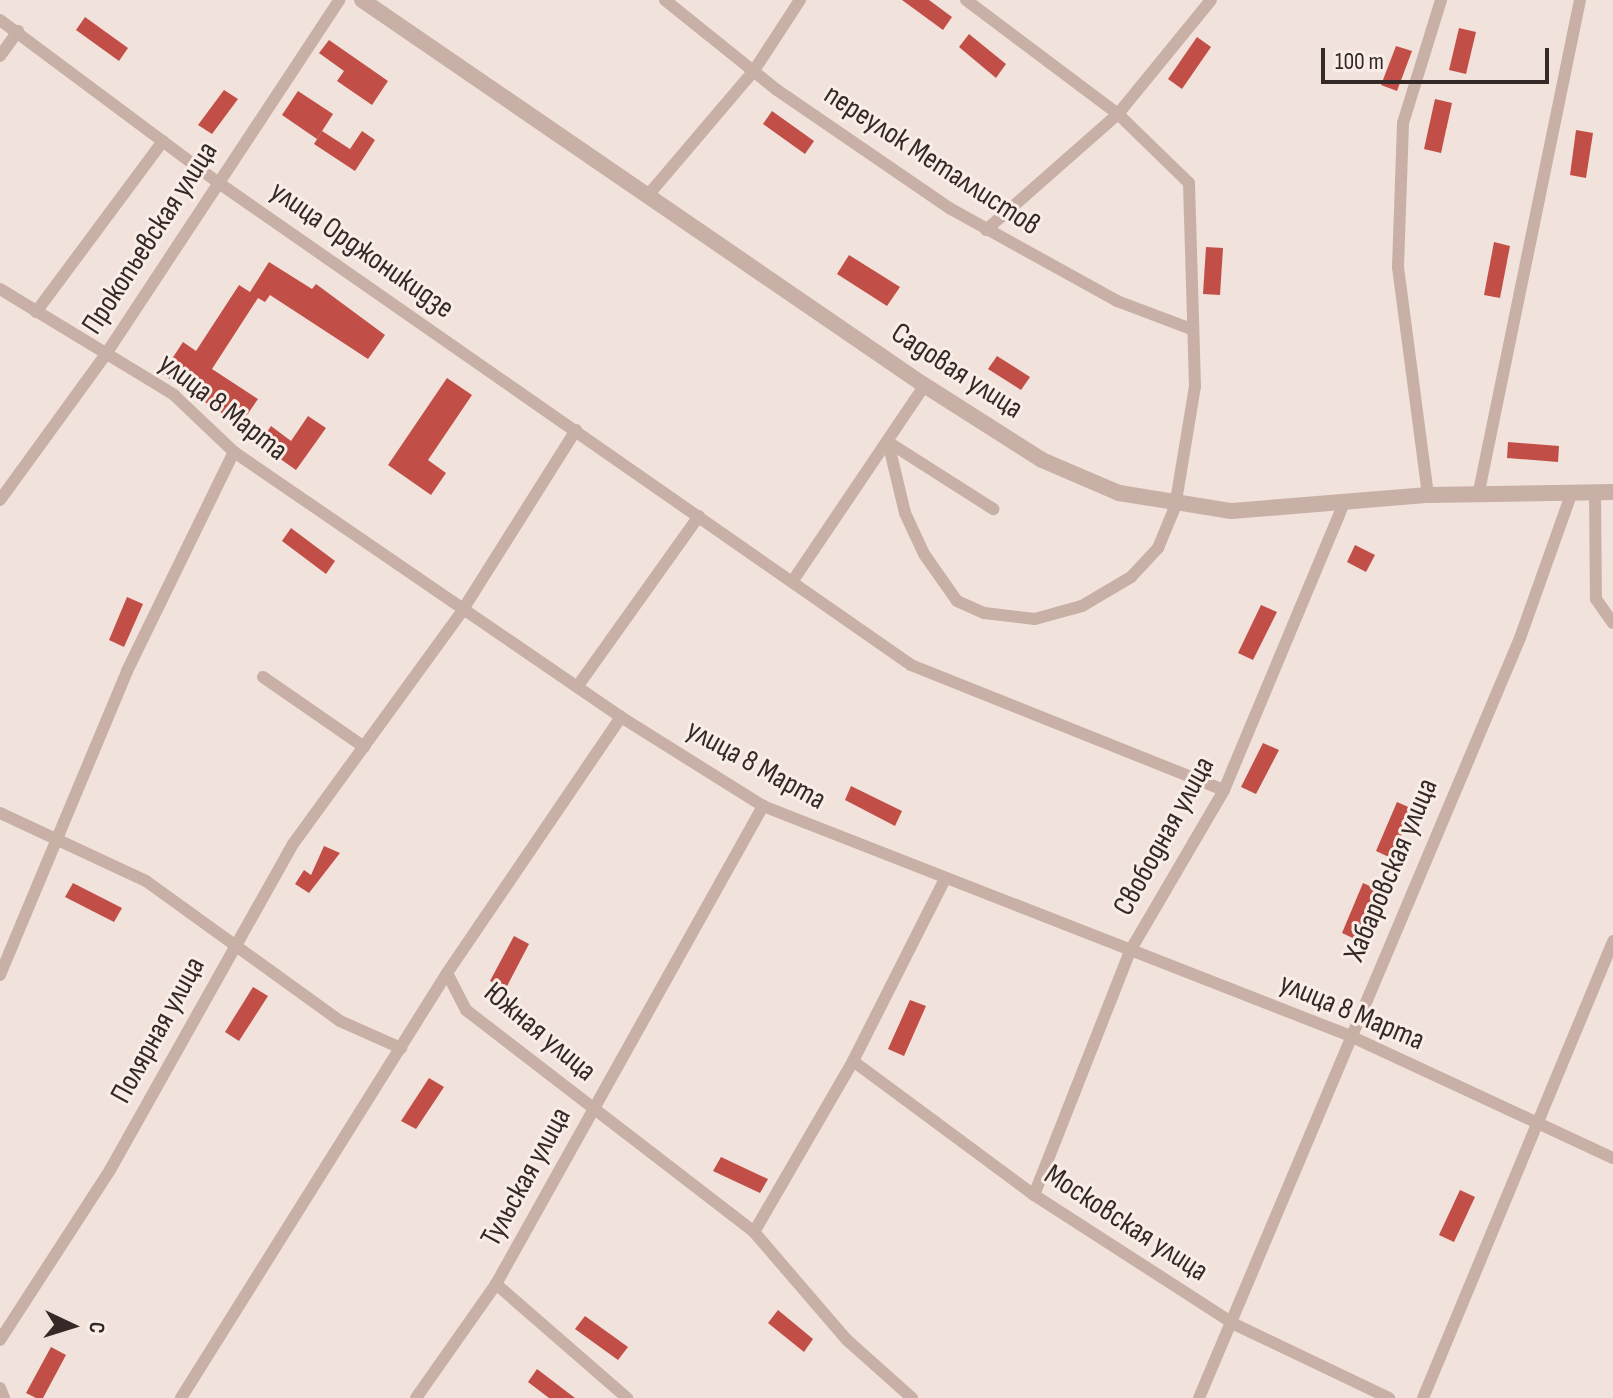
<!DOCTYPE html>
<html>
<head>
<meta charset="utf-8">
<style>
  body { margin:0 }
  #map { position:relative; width:1613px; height:1398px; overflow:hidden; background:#f1e2db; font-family:"Sofia Sans Condensed",sans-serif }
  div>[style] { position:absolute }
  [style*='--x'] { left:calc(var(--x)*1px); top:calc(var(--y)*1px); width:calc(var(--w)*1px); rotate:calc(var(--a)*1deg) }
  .building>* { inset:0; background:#c24f47 }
  .minor>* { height:12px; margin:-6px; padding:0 6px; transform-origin:6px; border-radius:6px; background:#c8b0a7 }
  .tertiary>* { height:16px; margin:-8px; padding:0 8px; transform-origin:8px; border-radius:8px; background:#c8b0a7 }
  span { translate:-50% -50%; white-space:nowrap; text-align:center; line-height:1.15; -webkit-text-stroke:6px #f9ede7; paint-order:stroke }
  .street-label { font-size:30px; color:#352927 }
  .north { position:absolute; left:32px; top:1286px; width:80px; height:80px; -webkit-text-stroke:6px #f9ede7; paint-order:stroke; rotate:94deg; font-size:22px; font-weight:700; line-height:32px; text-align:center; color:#352927 }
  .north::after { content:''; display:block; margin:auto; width:28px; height:36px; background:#352927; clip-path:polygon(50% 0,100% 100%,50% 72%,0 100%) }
  .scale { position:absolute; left:1321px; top:48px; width:228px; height:36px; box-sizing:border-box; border:4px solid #352927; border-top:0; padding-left:10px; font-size:24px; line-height:28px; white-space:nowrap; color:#352927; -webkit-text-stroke:6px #f9ede7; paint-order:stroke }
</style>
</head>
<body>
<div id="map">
  <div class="building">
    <i style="clip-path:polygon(902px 0,929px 0,952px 17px,943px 30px)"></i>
    <i style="clip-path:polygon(85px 17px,128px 48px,119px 61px,76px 30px)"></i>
    <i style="clip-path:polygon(1459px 28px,1476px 32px,1466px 74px,1449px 70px)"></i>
    <i style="clip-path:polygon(969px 34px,1006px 64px,996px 78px,959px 47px)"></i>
    <i style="clip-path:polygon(1197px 37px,1211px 47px,1182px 89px,1168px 79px)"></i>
    <i style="clip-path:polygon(329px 40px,388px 81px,372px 105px,337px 81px,344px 71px,319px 53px)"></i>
    <i style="clip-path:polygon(1396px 46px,1412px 51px,1397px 91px,1381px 85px)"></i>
    <i style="clip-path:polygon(224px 90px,238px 99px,212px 134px,198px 125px)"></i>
    <i style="clip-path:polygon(298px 91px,333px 114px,317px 139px,282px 115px)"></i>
    <i style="clip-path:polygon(1435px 99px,1452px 103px,1441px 153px,1424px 149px)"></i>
    <i style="clip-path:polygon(772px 111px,814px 141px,805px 154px,763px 124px)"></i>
    <i style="clip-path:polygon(1576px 130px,1593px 133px,1586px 178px,1570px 175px)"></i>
    <i style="clip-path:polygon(322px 131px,350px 149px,362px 131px,375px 140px,355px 171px,314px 144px)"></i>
    <i style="clip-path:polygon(1494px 242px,1510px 246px,1500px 298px,1484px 295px)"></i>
    <i style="clip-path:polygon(1206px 247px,1223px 248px,1220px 295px,1203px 294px)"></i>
    <i style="clip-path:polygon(849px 255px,900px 287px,887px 306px,837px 274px)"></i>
    <i style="clip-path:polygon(269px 262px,312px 289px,316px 284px,385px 335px,368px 359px,270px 295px,265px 302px,258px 298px,212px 369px,258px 399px,240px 425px,162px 374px,183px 342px,196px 351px,239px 285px,250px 292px)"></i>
    <i style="clip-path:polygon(997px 356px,1030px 377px,1021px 390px,988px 369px)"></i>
    <i style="clip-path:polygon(447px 378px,472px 395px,428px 460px,446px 473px,431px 495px,388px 465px)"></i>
    <i style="clip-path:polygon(308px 416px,326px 428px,296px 470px,259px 444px,271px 426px,291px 441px)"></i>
    <i style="clip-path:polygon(1508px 442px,1559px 446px,1558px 462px,1507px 458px)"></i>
    <i style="clip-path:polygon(291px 528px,335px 561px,326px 574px,282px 541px)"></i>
    <i style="clip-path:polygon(1355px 545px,1375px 555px,1366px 572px,1347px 562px)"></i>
    <i style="clip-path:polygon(127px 597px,143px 604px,124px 647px,109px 640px)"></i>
    <i style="clip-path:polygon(1261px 605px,1277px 612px,1253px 660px,1238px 653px)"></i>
    <i style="clip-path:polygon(1263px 743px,1279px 750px,1256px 794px,1241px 787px)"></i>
    <i style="clip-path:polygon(851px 786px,902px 811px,895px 826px,845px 800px)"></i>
    <i style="clip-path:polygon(1397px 802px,1413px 809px,1391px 858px,1376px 851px)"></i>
    <i style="clip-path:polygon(324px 846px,340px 853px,309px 893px,295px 884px,304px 870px,311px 875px)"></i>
    <i style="clip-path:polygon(73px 883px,122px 908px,114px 922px,65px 897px)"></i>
    <i style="clip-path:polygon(1363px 883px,1379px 890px,1357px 940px,1342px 933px)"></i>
    <i style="clip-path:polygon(514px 936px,529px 944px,505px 990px,490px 981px)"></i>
    <i style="clip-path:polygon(253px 987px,268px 996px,239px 1041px,225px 1032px)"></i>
    <i style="clip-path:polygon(910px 1000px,926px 1006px,904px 1056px,888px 1049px)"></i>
    <i style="clip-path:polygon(429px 1078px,444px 1087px,416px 1129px,401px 1121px)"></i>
    <i style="clip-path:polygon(721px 1157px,768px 1179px,760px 1193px,713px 1171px)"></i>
    <i style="clip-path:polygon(1460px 1190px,1475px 1197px,1454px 1242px,1439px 1235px)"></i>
    <i style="clip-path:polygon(778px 1310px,813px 1339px,804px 1352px,768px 1323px)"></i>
    <i style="clip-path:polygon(585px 1316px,628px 1347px,618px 1360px,575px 1329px)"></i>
    <i style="clip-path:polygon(51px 1347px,66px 1355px,43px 1398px,36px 1398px,26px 1393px)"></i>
    <i style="clip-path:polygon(537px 1369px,575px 1398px,549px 1398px,528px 1382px)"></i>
  </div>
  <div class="minor">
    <i style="--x:665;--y:0;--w:144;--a:38.8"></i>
    <i style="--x:777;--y:90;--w:211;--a:34.4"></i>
    <i style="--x:951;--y:209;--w:190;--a:29"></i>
    <i style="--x:1117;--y:301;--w:79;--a:20.7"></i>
    <i style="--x:0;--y:20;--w:269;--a:36.7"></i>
    <i style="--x:216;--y:181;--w:847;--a:34.85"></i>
    <i style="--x:911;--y:665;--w:337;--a:21.8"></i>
    <i style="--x:0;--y:56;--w:31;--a:-54"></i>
    <i style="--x:649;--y:194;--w:160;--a:-49.6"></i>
    <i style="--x:753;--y:72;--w:86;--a:-56.9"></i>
    <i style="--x:986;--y:230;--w:176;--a:-41.3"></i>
    <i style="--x:1118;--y:114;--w:147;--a:-50.8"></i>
    <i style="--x:0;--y:289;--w:204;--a:31.3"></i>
    <i style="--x:174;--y:395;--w:83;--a:43.5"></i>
    <i style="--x:234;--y:452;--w:469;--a:34.4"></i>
    <i style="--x:621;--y:717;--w:168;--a:32.1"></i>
    <i style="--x:763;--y:806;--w:628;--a:21.38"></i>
    <i style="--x:1348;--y:1035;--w:292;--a:24.9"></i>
    <i style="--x:36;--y:312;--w:213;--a:-53.4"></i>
    <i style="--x:888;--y:442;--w:73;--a:76.5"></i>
    <i style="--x:905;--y:513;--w:45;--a:65.1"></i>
    <i style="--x:924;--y:554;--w:57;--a:54.9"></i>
    <i style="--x:957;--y:601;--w:30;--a:24"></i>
    <i style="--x:984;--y:613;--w:51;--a:6.7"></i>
    <i style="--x:1035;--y:619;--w:49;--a:-15.5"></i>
    <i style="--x:1082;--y:606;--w:57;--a:-30.6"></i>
    <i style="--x:1131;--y:577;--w:40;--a:-47"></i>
    <i style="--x:1158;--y:548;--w:44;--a:-67.5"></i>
    <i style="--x:1175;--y:507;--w:123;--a:-80.6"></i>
    <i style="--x:1195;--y:386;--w:203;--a:-91.7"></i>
    <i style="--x:1189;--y:183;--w:99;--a:-135.8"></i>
    <i style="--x:1118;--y:114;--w:190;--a:-143.1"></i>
    <i style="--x:888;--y:442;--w:125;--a:32.5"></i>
    <i style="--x:1595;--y:491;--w:108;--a:89.5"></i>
    <i style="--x:1596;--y:599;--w:29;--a:55"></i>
    <i style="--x:1428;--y:495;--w:230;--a:-97.5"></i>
    <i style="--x:1398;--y:267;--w:144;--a:-88"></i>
    <i style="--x:1403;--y:123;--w:129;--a:-72.8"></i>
    <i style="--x:1478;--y:496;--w:506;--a:-78.38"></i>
    <i style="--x:0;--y:500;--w:180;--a:-54"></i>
    <i style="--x:106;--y:354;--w:424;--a:-56.6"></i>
    <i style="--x:792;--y:582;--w:238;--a:-56"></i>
    <i style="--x:263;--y:677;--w:123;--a:34.7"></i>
    <i style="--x:577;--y:687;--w:210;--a:-54.5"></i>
    <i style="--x:0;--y:813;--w:161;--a:25"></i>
    <i style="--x:146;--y:881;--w:239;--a:35.8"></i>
    <i style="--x:340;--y:1021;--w:67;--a:23.9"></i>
    <i style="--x:447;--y:973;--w:42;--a:62.8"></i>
    <i style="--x:466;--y:1010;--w:364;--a:37.6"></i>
    <i style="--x:754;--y:1232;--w:143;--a:49.3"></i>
    <i style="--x:847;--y:1340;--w:87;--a:41.7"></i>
    <i style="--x:0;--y:975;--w:329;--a:-67.3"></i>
    <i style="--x:127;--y:671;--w:244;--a:-64"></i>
    <i style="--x:853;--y:1061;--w:225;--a:36.5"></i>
    <i style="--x:1034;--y:1195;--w:238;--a:32.8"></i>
    <i style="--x:1234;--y:1324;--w:172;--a:25.5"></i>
    <i style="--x:1034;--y:1195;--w:262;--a:-68.5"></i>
    <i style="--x:1130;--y:951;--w:186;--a:-59.7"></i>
    <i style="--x:1224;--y:790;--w:311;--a:-67.3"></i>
    <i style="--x:754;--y:1232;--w:198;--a:-59.9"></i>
    <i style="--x:853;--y:1061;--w:202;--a:-63.2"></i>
    <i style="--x:496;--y:1284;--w:174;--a:41"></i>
    <i style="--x:0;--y:1340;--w:202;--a:-57.1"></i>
    <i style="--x:110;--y:1170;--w:374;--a:-60.7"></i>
    <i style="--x:293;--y:844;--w:288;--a:-54"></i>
    <i style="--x:462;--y:611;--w:214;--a:-57.8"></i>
    <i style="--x:0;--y:1388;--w:11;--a:68"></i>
    <i style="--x:181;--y:1398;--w:501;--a:-57.96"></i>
    <i style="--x:447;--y:973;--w:310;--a:-55.8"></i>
    <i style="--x:416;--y:1398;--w:139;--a:-54.9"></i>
    <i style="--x:496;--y:1284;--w:548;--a:-60.81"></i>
    <i style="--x:1199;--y:1398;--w:825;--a:-67.1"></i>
    <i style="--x:1520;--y:638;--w:152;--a:-70.4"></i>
    <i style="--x:1423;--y:1398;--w:495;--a:-67.4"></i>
  </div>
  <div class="tertiary">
    <i style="--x:362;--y:0;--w:678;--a:34.42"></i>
    <i style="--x:921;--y:383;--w:143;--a:32.5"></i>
    <i style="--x:1042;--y:460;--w:84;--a:23.2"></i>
    <i style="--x:1119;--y:493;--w:114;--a:9.1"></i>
    <i style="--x:1232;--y:511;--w:197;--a:-4.7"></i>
    <i style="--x:1428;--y:495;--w:185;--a:-0.9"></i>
  </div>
  <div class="street-label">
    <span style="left:932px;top:160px;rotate:33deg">переулок Металлистов</span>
    <span style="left:150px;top:238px;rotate:-57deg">Прокопьевская улица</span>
    <span style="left:362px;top:250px;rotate:35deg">улица Орджоникидзе</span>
    <span style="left:957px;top:371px;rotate:33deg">Садовая улица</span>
    <span style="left:223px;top:407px;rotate:38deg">улица 8 Марта</span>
    <span style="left:756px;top:765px;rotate:29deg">улица 8 Марта</span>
    <span style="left:1164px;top:836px;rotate:-61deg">Свободная улица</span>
    <span style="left:1391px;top:870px;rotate:-67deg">Хабаровская улица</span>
    <span style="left:1352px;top:1012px;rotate:23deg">улица 8 Марта</span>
    <span style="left:158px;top:1030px;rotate:-61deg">Полярная улица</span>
    <span style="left:540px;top:1032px;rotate:40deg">Южная улица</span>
    <span style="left:526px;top:1177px;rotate:-61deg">Тульская улица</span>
    <span style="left:1126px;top:1223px;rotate:33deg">Московская улица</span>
  </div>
  <div class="north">С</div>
  <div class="scale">100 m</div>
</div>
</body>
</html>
